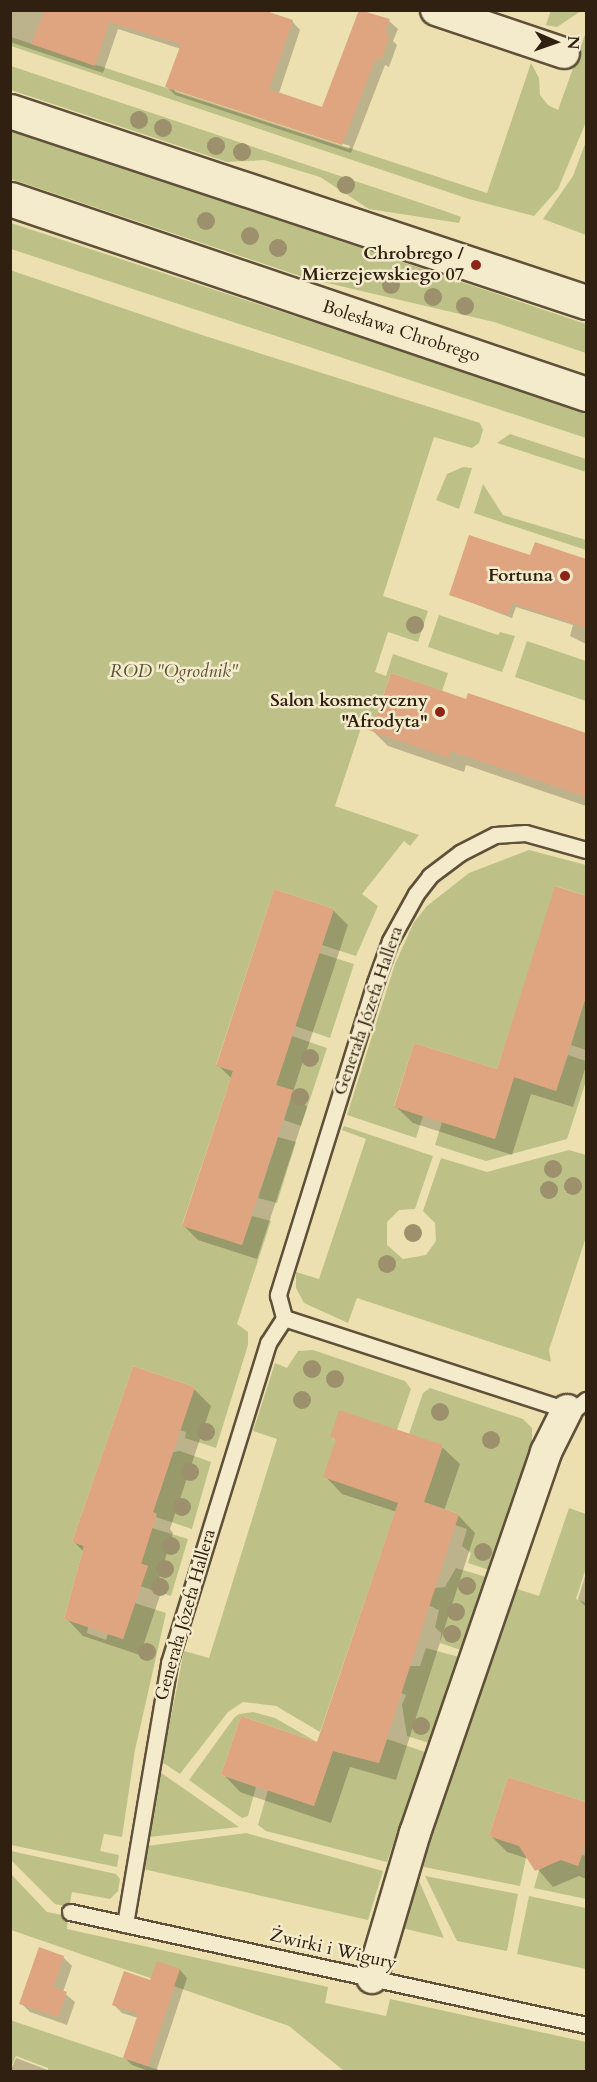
<!DOCTYPE html>
<html>
<head>
<meta charset="utf-8">
<style>
  body { margin:0 }
  #map { position:relative; width:597px; height:2082px; overflow:hidden; background:#ece0b0; font-family:Cardo,serif }
  div>[style] { position:absolute }
  [style*='--x'] { left:calc(var(--x)*1px); top:calc(var(--y)*1px); width:calc(var(--w)*1px); rotate:calc(var(--a)*1deg) }
  .green>* { inset:0; background:#bec187 }
  .shadow>* { inset:0; background:#0003 }
  .building>* { inset:0; background:#dea580 }
  .roads { filter:drop-shadow(2px 0 #5f5039) drop-shadow(-2px 0 #5f5039) drop-shadow(0 2px #5f5039) drop-shadow(0 -2px #5f5039) }
  .service>* { height:15px; margin:-7.5px; padding:0 7.5px; transform-origin:7.5px; border-radius:7.5px; background:#f3ebcc }
  .minor>* { height:30px; margin:-15px; padding:0 15px; transform-origin:15px; border-radius:15px; background:#f3ebcc }
  .tertiary>* { height:33px; margin:-16.5px; padding:0 16.5px; transform-origin:16.5px; border-radius:16.5px; background:#f3ebcc }
  .trees>* { width:18px; height:18px; margin:-9px; border-radius:50%; background:#9c916c }
  .dots>* { width:16px; height:16px; translate:-50% -50%; box-sizing:border-box; border:3px solid #f3ebcc; border-radius:50% }
  span { translate:-50% -50%; white-space:nowrap; text-align:center; line-height:1.15; -webkit-text-stroke:5px #f3ebcc; paint-order:stroke }
  .poi-label { font-size:18px; color:#302011; font-weight:700 }
  .right { translate:-100% -50%; text-align:right }
  .street-label { font-size:18px; color:#302011 }
  .park-label { font-size:18px; color:#5b5034; font-style:italic }
  .frame { position:absolute; inset:0; border:12px solid #302011; pointer-events:none }
  .north { position:absolute; left:525px; top:12px; width:60px; height:60px; -webkit-text-stroke:4px #f3ebcc; paint-order:stroke; rotate:92deg; font-size:16px; font-weight:700; line-height:24px; text-align:center; color:#302011 }
  .north::after { content:''; display:block; margin:auto; width:21px; height:27px; background:#302011; clip-path:polygon(50% 0,100% 100%,50% 72%,0 100%) }
</style>
</head>
<body>
<div id="map">
  <div class="green">
    <i style="clip-path:polygon(551px 10px,586px 11px,586px 13px,581px 11px,557px 27px,546px 25px)"></i>
    <i style="clip-path:polygon(586px 32px,586px 122px,558px 189px,534px 216px,469px 199px,11px 46px,11px 37px,487px 193px,531px 63px,539px 78px,540px 95px,548px 105px,558px 110px)"></i>
    <i style="clip-path:polygon(11px 66px,439px 209px,461px 217px,459px 223px,369px 209px,320px 177px,264px 160px,227px 162px,11px 90px)"></i>
    <i style="clip-path:polygon(11px 130px,586px 324px,586px 353px,494px 322px,306px 278px,11px 179px)"></i>
    <i style="clip-path:polygon(586px 141px,586px 235px,543px 219px,573px 176px)"></i>
    <i style="clip-path:polygon(11px 223px,586px 412px,586px 438px,11px 249px)"></i>
    <i style="clip-path:polygon(10px 270px,202px 335px,480px 423px,483px 430px,479px 443px,472px 448px,434px 437px,383px 596px,428px 611px,418px 642px,388px 632px,375px 672px,386px 676px,393px 654px,448px 673px,442px 691px,391px 673px,371px 731px,361px 728px,335px 806px,419px 835px,410px 846px,404px 841px,362px 894px,378px 906px,356px 956px,322px 945px,334px 909px,274px 889px,216px 1065px,233px 1071px,182px 1225px,242px 1245px,252px 1216px,271px 1221px,237px 1324px,248px 1332px,248px 1345px,216px 1448px,185px 1438px,186px 1432px,180px 1430px,195px 1387px,133px 1366px,72px 1542px,84px 1546px,64px 1619px,88px 1627px,87px 1633px,106px 1640px,108px 1634px,123px 1639px,135px 1603px,166px 1613px,135px 1750px,122px 1837px,104px 1834px,102px 1843px,100px 1851px,119px 1855px,117px 1867px,11px 1845px)"></i>
    <i style="clip-path:polygon(510px 434px,586px 459px,586px 472px,497px 443px)"></i>
    <i style="clip-path:polygon(463px 467px,472px 468px,459px 509px,436px 500px,447px 474px)"></i>
    <i style="clip-path:polygon(483px 484px,503px 515px,586px 540px,586px 550px,474px 513px)"></i>
    <i style="clip-path:polygon(439px 615px,498px 635px,500px 632px,515px 636px,502px 672px,428px 647px)"></i>
    <i style="clip-path:polygon(527px 641px,586px 661px,586px 701px,515px 677px)"></i>
    <i style="clip-path:polygon(529px 850px,586px 865px,586px 896px,556px 886px,497px 1069px,414px 1043px,394px 1106px,423px 1116px,416px 1138px,347px 1115px,395px 964px,414px 922px,427px 906px,469px 873px)"></i>
    <i style="clip-path:polygon(319px 953px,354px 964px,330px 1038px,295px 1026px)"></i>
    <i style="clip-path:polygon(586px 996px,586px 1050px,571px 1045px)"></i>
    <i style="clip-path:polygon(292px 1036px,327px 1048px,301px 1126px,284px 1120px,293px 1091px,276px 1085px)"></i>
    <i style="clip-path:polygon(568px 1055px,586px 1061px,586px 1081px,567px 1139px,486px 1161px,435px 1145px,442px 1122px,495px 1139px,514px 1077px,556px 1091px)"></i>
    <i style="clip-path:polygon(344px 1126px,433px 1156px,415px 1209px,399px 1210px,387px 1222px,387px 1245px,403px 1259px,426px 1255px,436px 1241px,435px 1223px,423px 1211px,441px 1158px,487px 1172px,569px 1150px,586px 1155px,586px 1237px,549px 1350px,551px 1362px,357px 1298px,348px 1323px,304px 1303px,296px 1288px,296px 1272px,319px 1279px,366px 1139px,342px 1130px)"></i>
    <i style="clip-path:polygon(278px 1137px,296px 1142px,277px 1203px,258px 1198px)"></i>
    <i style="clip-path:polygon(313px 1350px,405px 1381px,411px 1389px,397px 1430px,331px 1437px,401px 1495px,320px 1732px,276px 1706px,243px 1702px,228px 1712px,180px 1774px,162px 1762px,184px 1651px,209px 1658px,277px 1439px,253px 1431px,275px 1363px,287px 1368px,298px 1351px)"></i>
    <i style="clip-path:polygon(430px 1388px,523px 1419px,532px 1428px,532px 1442px,489px 1570px,468px 1563px,471px 1553px,462px 1546px,467px 1529px,455px 1525px,459px 1514px,418px 1500px,427px 1493px,443px 1446px,409px 1434px,423px 1393px)"></i>
    <i style="clip-path:polygon(180px 1451px,211px 1462px,192px 1529px,156px 1517px,153px 1512px,173px 1452px)"></i>
    <i style="clip-path:polygon(569px 1508px,586px 1514px,586px 1568px,576px 1599px,586px 1603px,586px 1802px,508px 1777px,489px 1836px,528px 1849px,520px 1886px,419px 1866px,511px 1587px,539px 1596px)"></i>
    <i style="clip-path:polygon(152px 1528px,188px 1539px,171px 1596px,140px 1586px,148px 1566px,135px 1561px)"></i>
    <i style="clip-path:polygon(456px 1568px,486px 1577px,461px 1650px,440px 1643px,441px 1633px,435px 1627px,439px 1610px,428px 1605px,434px 1588px,445px 1587px)"></i>
    <i style="clip-path:polygon(426px 1648px,459px 1657px,429px 1743px,407px 1736px,402px 1705px,406px 1695px,399px 1692px,408px 1666px,420px 1666px)"></i>
    <i style="clip-path:polygon(253px 1712px,275px 1718px,317px 1742px,241px 1716px,221px 1775px,256px 1787px,248px 1816px,242px 1818px,189px 1780px,234px 1718px,239px 1714px)"></i>
    <i style="clip-path:polygon(387px 1739px,425px 1752px,387px 1862px,266px 1831px,258px 1825px,268px 1790px,314px 1806px,333px 1751px,379px 1763px)"></i>
    <i style="clip-path:polygon(160px 1772px,239px 1827px,149px 1837px)"></i>
    <i style="clip-path:polygon(246px 1833px,383px 1871px,368px 1920px,143px 1869px,147px 1846px)"></i>
    <i style="clip-path:polygon(11px 1851px,116px 1874px,120px 1879px,118px 1891px,110px 1899px,72px 1892px,69px 1907px,55px 1904px,11px 1860px)"></i>
    <i style="clip-path:polygon(582px 1855px,586px 1856px,586px 1899px,534px 1888px,539px 1870px,547px 1866px,550px 1856px,578px 1866px)"></i>
    <i style="clip-path:polygon(11px 1874px,47px 1912px,68px 1916px,67px 1929px,328px 1987px,325px 2003px,386px 2016px,390px 1999px,586px 2042px,586px 2071px,344px 2071px,289px 2026px,11px 1930px)"></i>
    <i style="clip-path:polygon(416px 1874px,444px 1938px,398px 1927px)"></i>
    <i style="clip-path:polygon(425px 1876px,518px 1894px,507px 1951px,457px 1941px)"></i>
    <i style="clip-path:polygon(529px 1896px,586px 1908px,586px 1969px,517px 1954px)"></i>
    <i style="clip-path:polygon(10px 2020px,123px 2058px,162px 2071px,48px 2071px,48px 2068px,16px 2056px,11px 2067px)"></i>
  </div>
  <div class="shadow">
    <i style="clip-path:polygon(evenodd,10px 10px,262px 10px,292px 21px,300px 30px,279px 93px,323px 109px,361px 10px,389px 21px,398px 29px,393px 41px,397px 45px,389px 67px,385px 65px,351px 153px,175px 95px,167px 87px,181px 49px,118px 29px,103px 73px,10px 42px,10px 10px,175px 89px,350px 146px,349px 149px,175px 92px,175px 89px)"></i>
    <i style="clip-path:polygon(535px 544px,586px 561px,586px 644px,570px 636px,573px 625px,516px 607px,512px 618px,451px 595px,531px 557px)"></i>
    <i style="clip-path:polygon(469px 695px,586px 735px,586px 806px,466px 765px,464px 772px,388px 746px,373px 731px,467px 701px)"></i>
    <i style="clip-path:polygon(556px 888px,586px 898px,586px 1066px,573px 1107px,531px 1094px,512px 1155px,413px 1123px,395px 1106px,498px 1071px)"></i>
    <i style="clip-path:polygon(333px 910px,348px 925px,293px 1092px,307px 1107px,257px 1259px,198px 1240px,183px 1225px,232px 1079px,218px 1065px)"></i>
    <i style="clip-path:polygon(194px 1389px,211px 1406px,170px 1529px,173px 1533px,159px 1579px,164px 1584px,140px 1655px,83px 1636px,66px 1618px,84px 1552px,74px 1542px)"></i>
    <i style="clip-path:polygon(340px 1412px,442px 1447px,460px 1464px,444px 1511px,458px 1515px,475px 1533px,396px 1780px,350px 1767px,331px 1823px,240px 1792px,223px 1774px,318px 1743px,397px 1512px,342px 1494px,325px 1476px,337px 1442px,332px 1437px)"></i>
    <i style="clip-path:polygon(586px 1573px,586px 1607px,578px 1599px)"></i>
    <i style="clip-path:polygon(509px 1778px,586px 1804px,586px 1879px,579px 1876px,553px 1887px,529px 1859px,507px 1852px,490px 1835px)"></i>
    <i style="clip-path:polygon(63px 1957px,72px 1966px,63px 1992px,75px 2002px,67px 2025px,30px 2012px,21px 2003px)"></i>
    <i style="clip-path:polygon(158px 1963px,180px 1970px,187px 1978px,156px 2072px,151px 2072px,132px 2065px,124px 2057px,138px 2018px,122px 2013px,114px 2005px,151px 1982px)"></i>
    <i style="clip-path:polygon(16px 2058px,48px 2070px,50px 2072px,10px 2072px)"></i>
  </div>
  <div class="building">
    <i style="clip-path:polygon(45px 10px,263px 10px,293px 20px,269px 89px,322px 107px,359px 10px,390px 19px,385px 33px,390px 35px,381px 60px,376px 58px,342px 145px,165px 87px,181px 44px,109px 22px,95px 66px,31px 44px)"></i>
    <i style="clip-path:polygon(469px 535px,530px 555px,535px 542px,586px 559px,586px 628px,512px 603px,508px 615px,449px 595px)"></i>
    <i style="clip-path:polygon(391px 673px,466px 699px,468px 693px,586px 733px,586px 797px,451px 751px,449px 758px,371px 731px)"></i>
    <i style="clip-path:polygon(555px 886px,586px 896px,586px 996px,556px 1091px,514px 1077px,495px 1139px,394px 1107px,414px 1043px,497px 1069px)"></i>
    <i style="clip-path:polygon(274px 889px,334px 909px,276px 1085px,293px 1090px,242px 1245px,182px 1226px,233px 1071px,216px 1066px)"></i>
    <i style="clip-path:polygon(133px 1366px,195px 1387px,153px 1512px,157px 1514px,141px 1564px,148px 1566px,123px 1639px,64px 1619px,84px 1546px,72px 1542px)"></i>
    <i style="clip-path:polygon(339px 1410px,443px 1445px,424px 1502px,459px 1514px,379px 1763px,333px 1751px,314px 1806px,221px 1775px,241px 1716px,317px 1742px,398px 1503px,323px 1477px,336px 1439px,330px 1437px)"></i>
    <i style="clip-path:polygon(508px 1777px,586px 1802px,586px 1843px,578px 1866px,561px 1860px,535px 1871px,519px 1846px,489px 1836px)"></i>
    <i style="clip-path:polygon(39px 1947px,64px 1956px,53px 1987px,67px 1992px,58px 2017px,19px 2004px)"></i>
    <i style="clip-path:polygon(157px 1961px,180px 1969px,148px 2066px,123px 2058px,138px 2014px,112px 2005px,124px 1971px,150px 1980px)"></i>
  </div>
  <div class="roads">
    <div class="service">
      <i style="--x:586;--y:850;--w:63;--a:-164.4"></i>
      <i style="--x:525;--y:833;--w:30;--a:176"></i>
      <i style="--x:495;--y:835;--w:39;--a:153"></i>
      <i style="--x:460;--y:853;--w:38;--a:143"></i>
      <i style="--x:430;--y:876;--w:23;--a:128"></i>
      <i style="--x:416;--y:894;--w:54;--a:119"></i>
      <i style="--x:390;--y:941;--w:45;--a:109.7"></i>
      <i style="--x:375;--y:983;--w:327;--a:107.3"></i>
      <i style="--x:278;--y:1295;--w:24;--a:75"></i>
      <i style="--x:284;--y:1318;--w:298;--a:18"></i>
      <i style="--x:567;--y:1410;--w:7;--a:0"></i>
      <i style="--x:574;--y:1410;--w:16;--a:-40"></i>
      <i style="--x:70;--y:1912;--w:528;--a:12.35"></i>
      <i style="--x:125;--y:1924;--w:265;--a:-80.4"></i>
      <i style="--x:169;--y:1663;--w:335;--a:-72.8"></i>
      <i style="--x:268;--y:1343;--w:30;--a:-57"></i>
    </div>
    <div class="minor">
      <i style="--x:436;--y:10;--w:135;--a:18.6"></i>
      <i style="--x:372;--y:1978;--w:151;--a:-73.5"></i>
      <i style="--x:415;--y:1833;--w:403;--a:-71"></i>
      <i style="--x:546;--y:1452;--w:47;--a:-63.4"></i>
    </div>
    <div class="tertiary">
      <i style="--x:10;--y:111;--w:607;--a:18.35"></i>
      <i style="--x:10;--y:199;--w:608;--a:18.7"></i>
    </div>
  </div>
  <div class="trees">
    <i style="left:139px;top:120px"></i>
    <i style="left:163px;top:128px"></i>
    <i style="left:216px;top:146px"></i>
    <i style="left:242px;top:152px"></i>
    <i style="left:346px;top:185px"></i>
    <i style="left:206px;top:221px"></i>
    <i style="left:250px;top:236px"></i>
    <i style="left:278px;top:248px"></i>
    <i style="left:391px;top:285px"></i>
    <i style="left:433px;top:297px"></i>
    <i style="left:465px;top:306px"></i>
    <i style="left:415px;top:625px"></i>
    <i style="left:310px;top:1058px"></i>
    <i style="left:300px;top:1097px"></i>
    <i style="left:553px;top:1169px"></i>
    <i style="left:573px;top:1186px"></i>
    <i style="left:549px;top:1190px"></i>
    <i style="left:413px;top:1233px"></i>
    <i style="left:387px;top:1264px"></i>
    <i style="left:312px;top:1369px"></i>
    <i style="left:335px;top:1379px"></i>
    <i style="left:302px;top:1400px"></i>
    <i style="left:440px;top:1412px"></i>
    <i style="left:206px;top:1432px"></i>
    <i style="left:491px;top:1440px"></i>
    <i style="left:190px;top:1472px"></i>
    <i style="left:182px;top:1507px"></i>
    <i style="left:171px;top:1546px"></i>
    <i style="left:483px;top:1552px"></i>
    <i style="left:165px;top:1569px"></i>
    <i style="left:467px;top:1586px"></i>
    <i style="left:160px;top:1587px"></i>
    <i style="left:456px;top:1612px"></i>
    <i style="left:452px;top:1634px"></i>
    <i style="left:147px;top:1652px"></i>
    <i style="left:421px;top:1726px"></i>
  </div>
  <div class="dots">
    <i style="left:476px;top:265px;background:#8f2418"></i>
    <i style="left:565px;top:576px;background:#8f2418"></i>
    <i style="left:440px;top:712px;background:#8f2418"></i>
  </div>
  <div class="poi-label">
    <span class="right" style="left:464px;top:265px">Chrobrego /<br>Mierzejewskiego 07</span>
    <span class="right" style="left:553px;top:576px">Fortuna</span>
    <span class="right" style="left:428px;top:712px">Salon kosmetyczny<br>"Afrodyta"</span>
  </div>
  <div class="street-label">
    <span style="left:401px;top:332px;rotate:18deg">Bolesława Chrobrego</span>
    <span style="left:369px;top:1011px;rotate:-71deg">Generała Józefa Hallera</span>
    <span style="left:186px;top:1615px;rotate:-74deg">Generała Józefa Hallera</span>
    <span style="left:333px;top:1950px;rotate:13deg">Żwirki i Wigury</span>
  </div>
  <div class="park-label">
    <span style="left:174px;top:672px">ROD "Ogrodnik"</span>
  </div>
  <div class="frame"></div>
  <div class="north">N</div>
</div>
</body>
</html>
